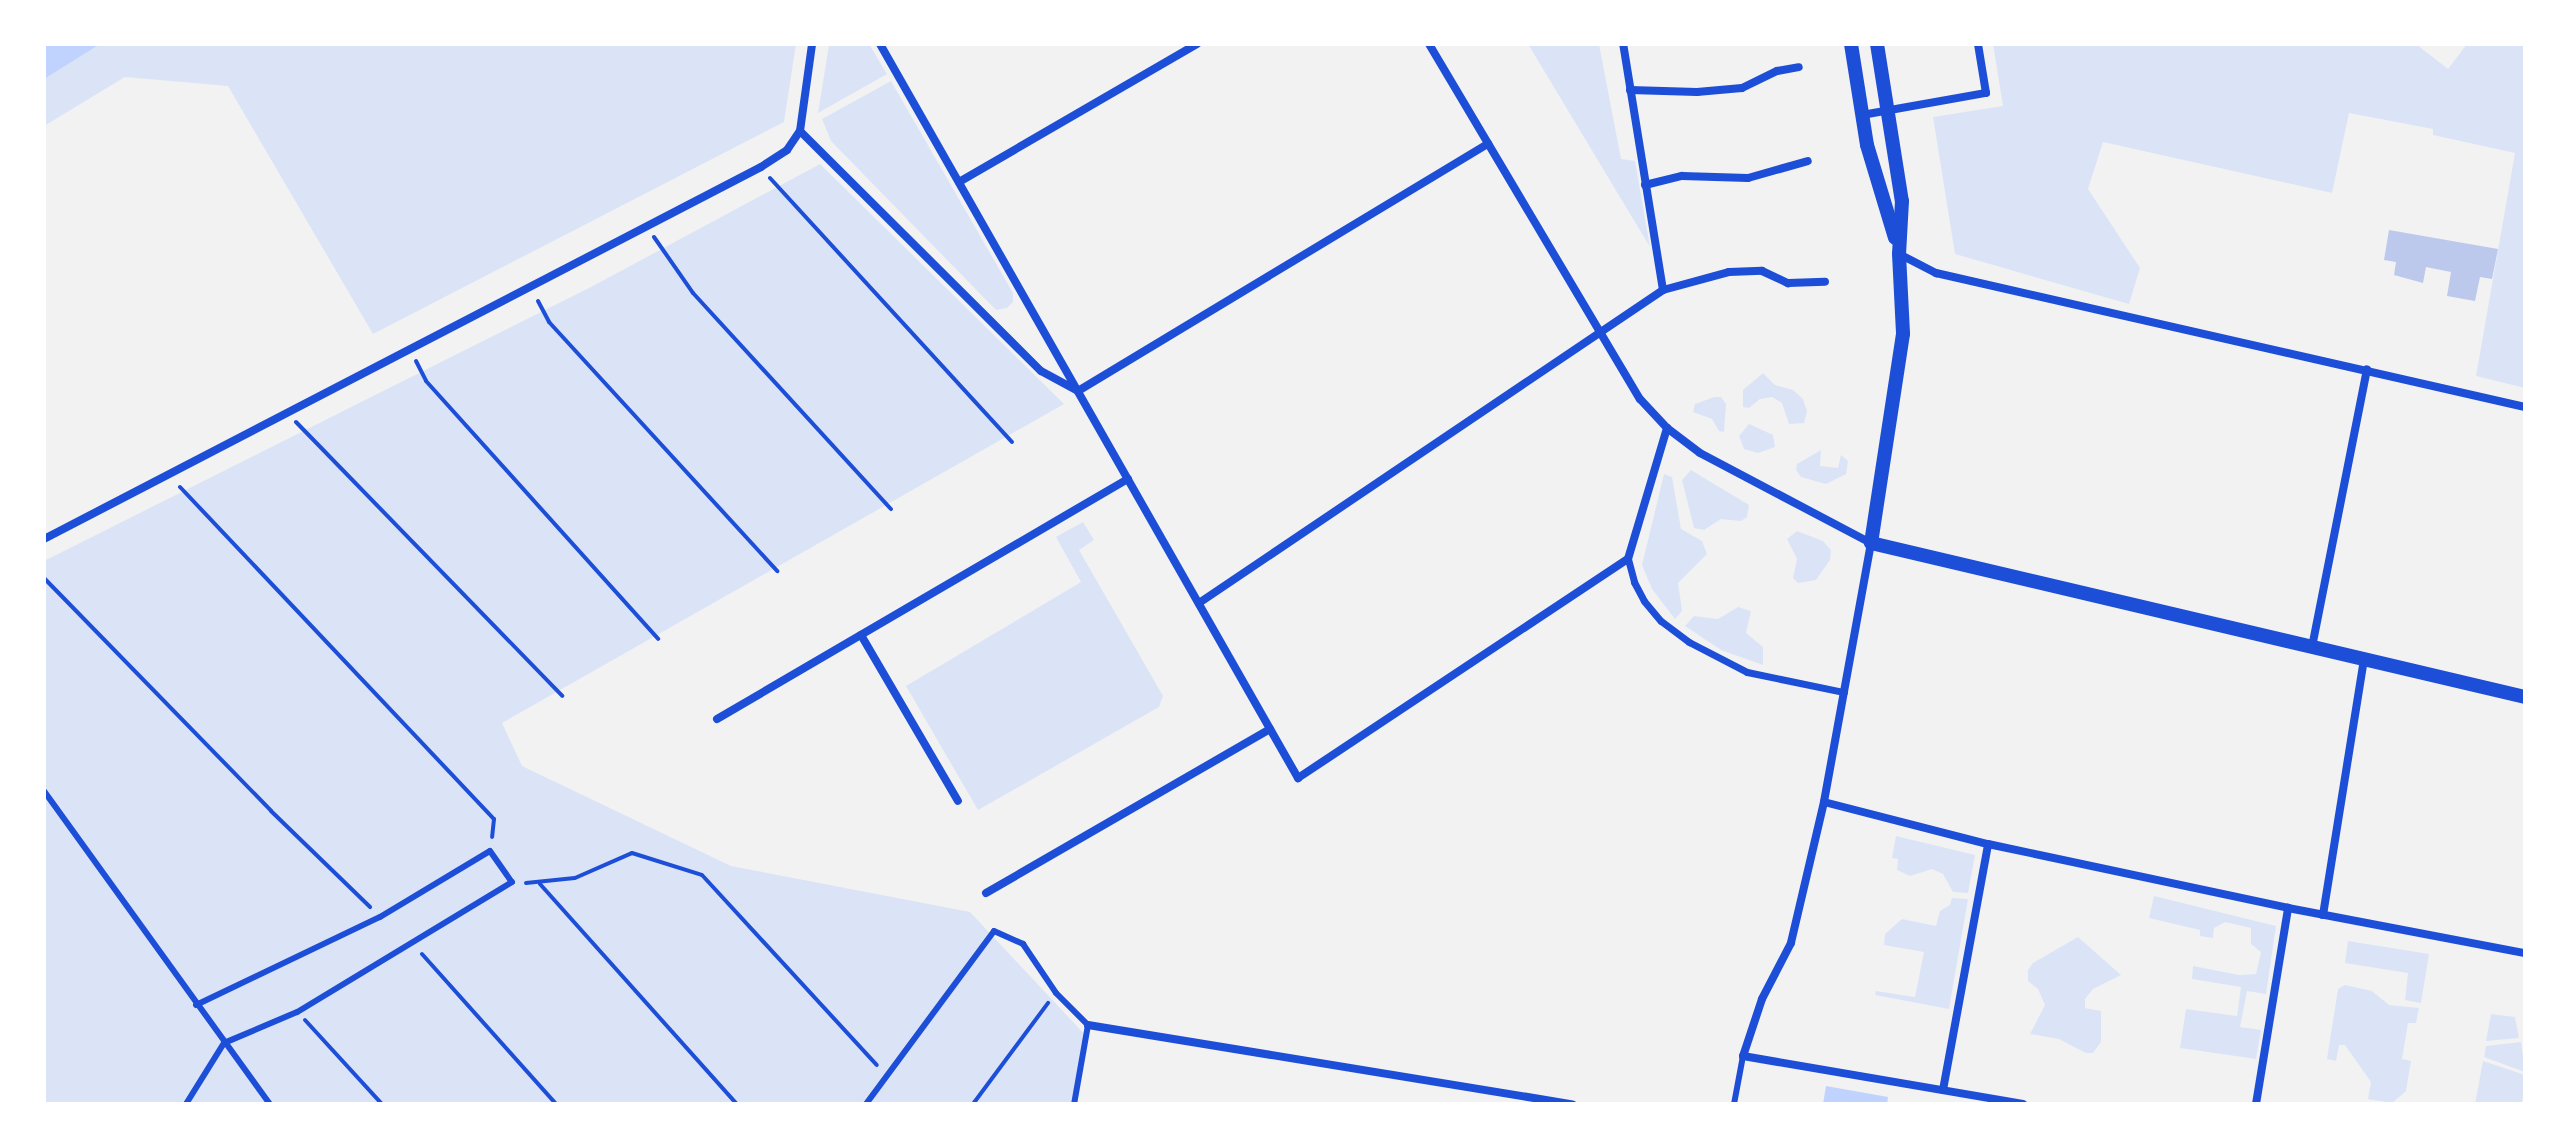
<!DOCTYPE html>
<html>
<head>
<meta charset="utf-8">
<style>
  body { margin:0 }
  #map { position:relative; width:2569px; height:1148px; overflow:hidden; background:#f2f2f2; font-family:"Noto Sans",sans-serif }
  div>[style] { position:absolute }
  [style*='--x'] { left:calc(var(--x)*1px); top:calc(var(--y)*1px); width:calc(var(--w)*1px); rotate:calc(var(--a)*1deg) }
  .green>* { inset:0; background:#dbe4f7 }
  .water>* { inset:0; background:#bfd3fe }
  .building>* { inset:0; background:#bdc9ec }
  .path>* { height:4px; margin:-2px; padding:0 2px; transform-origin:2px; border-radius:2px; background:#1d4ed8 }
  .service>* { height:6px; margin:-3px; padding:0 3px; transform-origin:3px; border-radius:3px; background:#1d4ed8 }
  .pedestrian>* { height:7px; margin:-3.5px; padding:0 3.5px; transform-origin:3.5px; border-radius:3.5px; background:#1d4ed8 }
  .minor>* { height:8px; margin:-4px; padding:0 4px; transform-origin:4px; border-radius:4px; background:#1d4ed8 }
  .tertiary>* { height:14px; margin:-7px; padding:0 7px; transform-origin:7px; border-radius:7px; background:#1d4ed8 }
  span { translate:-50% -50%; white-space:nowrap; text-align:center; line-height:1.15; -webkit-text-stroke:8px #fff; paint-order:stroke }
  .frame { position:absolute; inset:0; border:46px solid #fff; pointer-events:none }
</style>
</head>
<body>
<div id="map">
  <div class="green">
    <i style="clip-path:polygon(44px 44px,796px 44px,784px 122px,373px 334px,228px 86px,125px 77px,44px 126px)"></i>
    <i style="clip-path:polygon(869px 44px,887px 74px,818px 113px,829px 45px)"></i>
    <i style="clip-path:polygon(1528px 44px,1599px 44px,1621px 159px,1635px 161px,1650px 247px)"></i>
    <i style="clip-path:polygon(1993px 44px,2416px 44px,2448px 69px,2467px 44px,2525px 44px,2525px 388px,2476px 376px,2515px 153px,2433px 135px,2433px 129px,2349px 113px,2332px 193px,2103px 142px,2088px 189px,2140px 268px,2129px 304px,1955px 254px,1933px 117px,2003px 106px)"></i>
    <i style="clip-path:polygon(891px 81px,1013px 293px,1013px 302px,1007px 308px,996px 310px,831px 141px,822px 119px)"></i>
    <i style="clip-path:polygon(820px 164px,1064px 404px,502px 723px,522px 766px,731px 866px,970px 912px,1088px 1038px,1074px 1104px,44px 1104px,44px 561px,591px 287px)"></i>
    <i style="clip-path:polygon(1763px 373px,1775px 385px,1793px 390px,1803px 399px,1807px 411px,1804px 423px,1789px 424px,1782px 403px,1772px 397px,1760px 399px,1749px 408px,1743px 407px,1743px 390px)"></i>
    <i style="clip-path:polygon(1714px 397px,1721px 397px,1726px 404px,1724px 432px,1719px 431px,1712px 419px,1693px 412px,1695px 404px)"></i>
    <i style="clip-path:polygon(1749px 424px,1773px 435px,1775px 447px,1758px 453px,1744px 449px,1739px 436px)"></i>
    <i style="clip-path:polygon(1821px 450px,1820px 466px,1838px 468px,1841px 455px,1848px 461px,1846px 474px,1826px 484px,1801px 477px,1796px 470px,1797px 464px)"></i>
    <i style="clip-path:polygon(1691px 470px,1749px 505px,1747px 517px,1741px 521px,1721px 519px,1704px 530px,1694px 528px,1682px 480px)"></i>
    <i style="clip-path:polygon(1664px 474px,1672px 477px,1681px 529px,1702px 541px,1707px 554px,1678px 583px,1682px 611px,1675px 619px,1652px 589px,1642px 565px)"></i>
    <i style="clip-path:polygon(1083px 522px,1094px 540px,1079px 550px,1163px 696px,1159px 707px,978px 810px,906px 686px,1081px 582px,1056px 537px)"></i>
    <i style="clip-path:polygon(1797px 531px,1823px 541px,1831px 550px,1830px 560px,1816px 580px,1798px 583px,1793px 578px,1797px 559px,1787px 539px)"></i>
    <i style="clip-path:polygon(1738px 607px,1751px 611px,1746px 633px,1763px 647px,1763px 665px,1721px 650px,1685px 626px,1694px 616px,1718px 619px)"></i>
    <i style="clip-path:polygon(1896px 836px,1975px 855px,1968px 893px,1953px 892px,1943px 874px,1932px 869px,1910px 876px,1897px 870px,1898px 859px,1892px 858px)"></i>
    <i style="clip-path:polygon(2154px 896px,2276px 926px,2266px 994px,2247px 991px,2240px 1027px,2261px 1030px,2256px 1059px,2180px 1048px,2186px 1009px,2237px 1016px,2241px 987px,2192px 979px,2193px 966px,2239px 975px,2256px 974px,2261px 952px,2251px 944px,2251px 928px,2225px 922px,2214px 928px,2213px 938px,2200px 936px,2200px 930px,2149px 918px)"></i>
    <i style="clip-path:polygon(1952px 898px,1968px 899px,1949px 1009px,1875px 995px,1876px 991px,1915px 997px,1924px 952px,1884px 945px,1885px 934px,1902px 919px,1936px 926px,1940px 911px,1950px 905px)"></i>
    <i style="clip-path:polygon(2078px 937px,2121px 975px,2093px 989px,2085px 999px,2085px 1008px,2101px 1011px,2101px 1042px,2093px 1053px,2086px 1053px,2059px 1039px,2030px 1034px,2045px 1005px,2038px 989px,2028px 981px,2028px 970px,2033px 963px)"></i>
    <i style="clip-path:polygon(2348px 941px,2429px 954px,2421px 1003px,2405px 1000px,2408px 973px,2345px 963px)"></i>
    <i style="clip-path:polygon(2345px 985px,2372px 991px,2389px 1005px,2419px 1008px,2416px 1023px,2408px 1023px,2402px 1059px,2411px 1061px,2406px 1091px,2392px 1103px,2368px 1099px,2371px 1082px,2345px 1045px,2339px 1045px,2336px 1061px,2327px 1059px,2338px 989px)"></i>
    <i style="clip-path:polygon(2491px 1014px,2515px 1017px,2519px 1038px,2486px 1041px)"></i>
    <i style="clip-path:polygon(2521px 1042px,2525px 1072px,2484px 1057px,2486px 1046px)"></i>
    <i style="clip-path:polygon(2483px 1061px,2525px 1075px,2522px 1104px,2475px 1104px)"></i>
  </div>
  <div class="water">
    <i style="clip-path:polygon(44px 44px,100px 44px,44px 79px)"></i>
    <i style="clip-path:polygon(1826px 1086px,1888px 1097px,1887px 1104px,1823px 1104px)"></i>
  </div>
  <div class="building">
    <i style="clip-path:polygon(2389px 230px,2498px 249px,2492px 279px,2480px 277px,2475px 301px,2447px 296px,2451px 272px,2426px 267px,2423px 283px,2394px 275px,2396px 262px,2384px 260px)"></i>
  </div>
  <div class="path">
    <i style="--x:770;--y:178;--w:358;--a:47.5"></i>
    <i style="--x:654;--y:237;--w:68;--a:55.1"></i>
    <i style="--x:693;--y:293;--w:293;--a:47.5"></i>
    <i style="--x:538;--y:301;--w:24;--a:62"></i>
    <i style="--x:549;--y:322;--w:338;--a:47.5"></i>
    <i style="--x:416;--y:361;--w:22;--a:63"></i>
    <i style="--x:426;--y:381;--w:347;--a:48"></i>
    <i style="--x:296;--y:422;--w:382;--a:45.8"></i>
    <i style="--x:180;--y:487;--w:457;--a:46.6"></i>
    <i style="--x:494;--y:819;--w:18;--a:96"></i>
    <i style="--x:44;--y:578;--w:325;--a:45.7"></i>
    <i style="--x:271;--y:811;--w:138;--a:44.1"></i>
    <i style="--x:526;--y:883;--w:49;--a:-5.8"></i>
    <i style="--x:575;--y:878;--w:62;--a:-23.7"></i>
    <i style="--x:632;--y:853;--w:73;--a:17.4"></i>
    <i style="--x:702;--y:875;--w:258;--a:47.4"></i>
    <i style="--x:540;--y:884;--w:295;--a:48.2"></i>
    <i style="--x:422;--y:954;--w:201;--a:48.2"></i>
    <i style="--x:305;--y:1020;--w:114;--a:47.5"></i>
    <i style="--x:973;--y:1104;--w:126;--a:-53.4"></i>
  </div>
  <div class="service">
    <i style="--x:44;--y:791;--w:386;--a:54.2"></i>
    <i style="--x:196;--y:1005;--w:204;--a:-25.6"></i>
    <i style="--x:380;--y:917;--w:128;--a:-31"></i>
    <i style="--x:490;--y:851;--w:38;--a:55"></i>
    <i style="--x:512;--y:882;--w:251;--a:148.8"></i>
    <i style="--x:297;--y:1012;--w:79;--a:157"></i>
    <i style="--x:186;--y:1104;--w:72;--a:-58.1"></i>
    <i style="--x:866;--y:1104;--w:215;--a:-53.5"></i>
    <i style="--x:994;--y:931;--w:32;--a:24"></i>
    <i style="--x:1023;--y:944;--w:59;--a:56"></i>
    <i style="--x:1056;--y:993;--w:45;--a:45"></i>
    <i style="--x:1088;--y:1025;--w:80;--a:100"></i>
    <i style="--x:1734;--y:1104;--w:49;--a:-79.4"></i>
  </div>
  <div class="pedestrian">
    <i style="--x:1628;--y:559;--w:24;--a:75"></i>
    <i style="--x:1634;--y:582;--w:21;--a:62"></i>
    <i style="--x:1644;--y:601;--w:26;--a:50"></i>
    <i style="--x:1661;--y:621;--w:35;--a:37"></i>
    <i style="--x:1689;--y:642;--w:65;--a:27.3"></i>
    <i style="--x:1747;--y:672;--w:99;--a:11.7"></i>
  </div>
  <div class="minor">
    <i style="--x:880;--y:44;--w:845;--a:60.34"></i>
    <i style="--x:1298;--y:778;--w:396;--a:-33.6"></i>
    <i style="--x:1628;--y:559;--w:137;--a:-73.4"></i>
    <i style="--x:1429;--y:44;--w:413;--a:59.3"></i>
    <i style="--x:1640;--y:399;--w:40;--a:47"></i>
    <i style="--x:1667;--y:428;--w:41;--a:37.1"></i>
    <i style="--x:1700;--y:453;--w:193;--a:27.8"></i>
    <i style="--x:1871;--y:543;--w:263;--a:100.3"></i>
    <i style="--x:1824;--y:802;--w:145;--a:103.2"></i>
    <i style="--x:1791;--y:943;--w:63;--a:117.4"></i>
    <i style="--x:1762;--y:999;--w:60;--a:108.4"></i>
    <i style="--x:1743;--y:1056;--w:284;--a:9.7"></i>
    <i style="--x:1630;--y:90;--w:67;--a:1.7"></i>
    <i style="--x:1697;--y:92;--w:45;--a:-5.1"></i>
    <i style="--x:1742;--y:88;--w:39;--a:-26"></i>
    <i style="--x:1777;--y:71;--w:22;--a:-10"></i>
    <i style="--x:1862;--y:115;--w:126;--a:-10.1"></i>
    <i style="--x:1986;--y:93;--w:50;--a:-99.3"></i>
    <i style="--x:800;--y:131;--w:340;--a:44.9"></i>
    <i style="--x:1041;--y:371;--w:42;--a:28.4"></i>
    <i style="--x:1078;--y:391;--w:479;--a:-31.1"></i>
    <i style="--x:959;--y:182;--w:275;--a:-30.1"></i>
    <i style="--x:1645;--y:185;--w:38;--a:-14"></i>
    <i style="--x:1682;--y:176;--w:66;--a:1.7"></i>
    <i style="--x:1748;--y:178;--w:62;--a:-15.8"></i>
    <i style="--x:1899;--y:254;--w:42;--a:27.2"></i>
    <i style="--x:1936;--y:273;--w:604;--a:12.82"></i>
    <i style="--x:1663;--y:290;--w:68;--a:-15.3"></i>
    <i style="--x:1729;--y:272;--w:33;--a:-2"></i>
    <i style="--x:1762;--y:271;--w:29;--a:25"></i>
    <i style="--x:1788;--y:283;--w:37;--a:-2"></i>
    <i style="--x:44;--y:539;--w:808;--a:-27.42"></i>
    <i style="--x:761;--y:167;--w:31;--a:-33"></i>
    <i style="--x:787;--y:150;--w:23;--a:-56"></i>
    <i style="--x:800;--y:131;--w:88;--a:-82.1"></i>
    <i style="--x:1199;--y:603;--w:560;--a:-34"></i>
    <i style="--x:1663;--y:290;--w:249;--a:-99.2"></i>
    <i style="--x:861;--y:635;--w:192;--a:59.7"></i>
    <i style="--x:2312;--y:647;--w:283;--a:-78.8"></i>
    <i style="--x:717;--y:719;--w:476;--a:-30.3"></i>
    <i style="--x:1824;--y:802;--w:169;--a:14.4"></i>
    <i style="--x:1988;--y:844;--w:307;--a:12"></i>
    <i style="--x:2288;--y:908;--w:241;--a:10.8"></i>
    <i style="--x:986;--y:893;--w:328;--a:-30"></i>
    <i style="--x:2323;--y:915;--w:259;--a:-80.9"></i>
    <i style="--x:1088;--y:1025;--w:491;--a:9.3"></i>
    <i style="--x:1943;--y:1090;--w:250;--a:-79.6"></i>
    <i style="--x:2256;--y:1104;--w:199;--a:-80.7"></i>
  </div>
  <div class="tertiary">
    <i style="--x:1851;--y:44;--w:102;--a:81"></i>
    <i style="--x:1867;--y:145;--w:97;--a:73.2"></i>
    <i style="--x:1877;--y:44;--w:159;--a:81"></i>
    <i style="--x:1902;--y:201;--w:53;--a:93.2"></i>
    <i style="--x:1899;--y:254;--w:80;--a:87.1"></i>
    <i style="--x:1903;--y:334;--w:211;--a:98.7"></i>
    <i style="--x:1871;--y:543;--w:672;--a:13.25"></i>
  </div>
  <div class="frame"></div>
</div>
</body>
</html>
